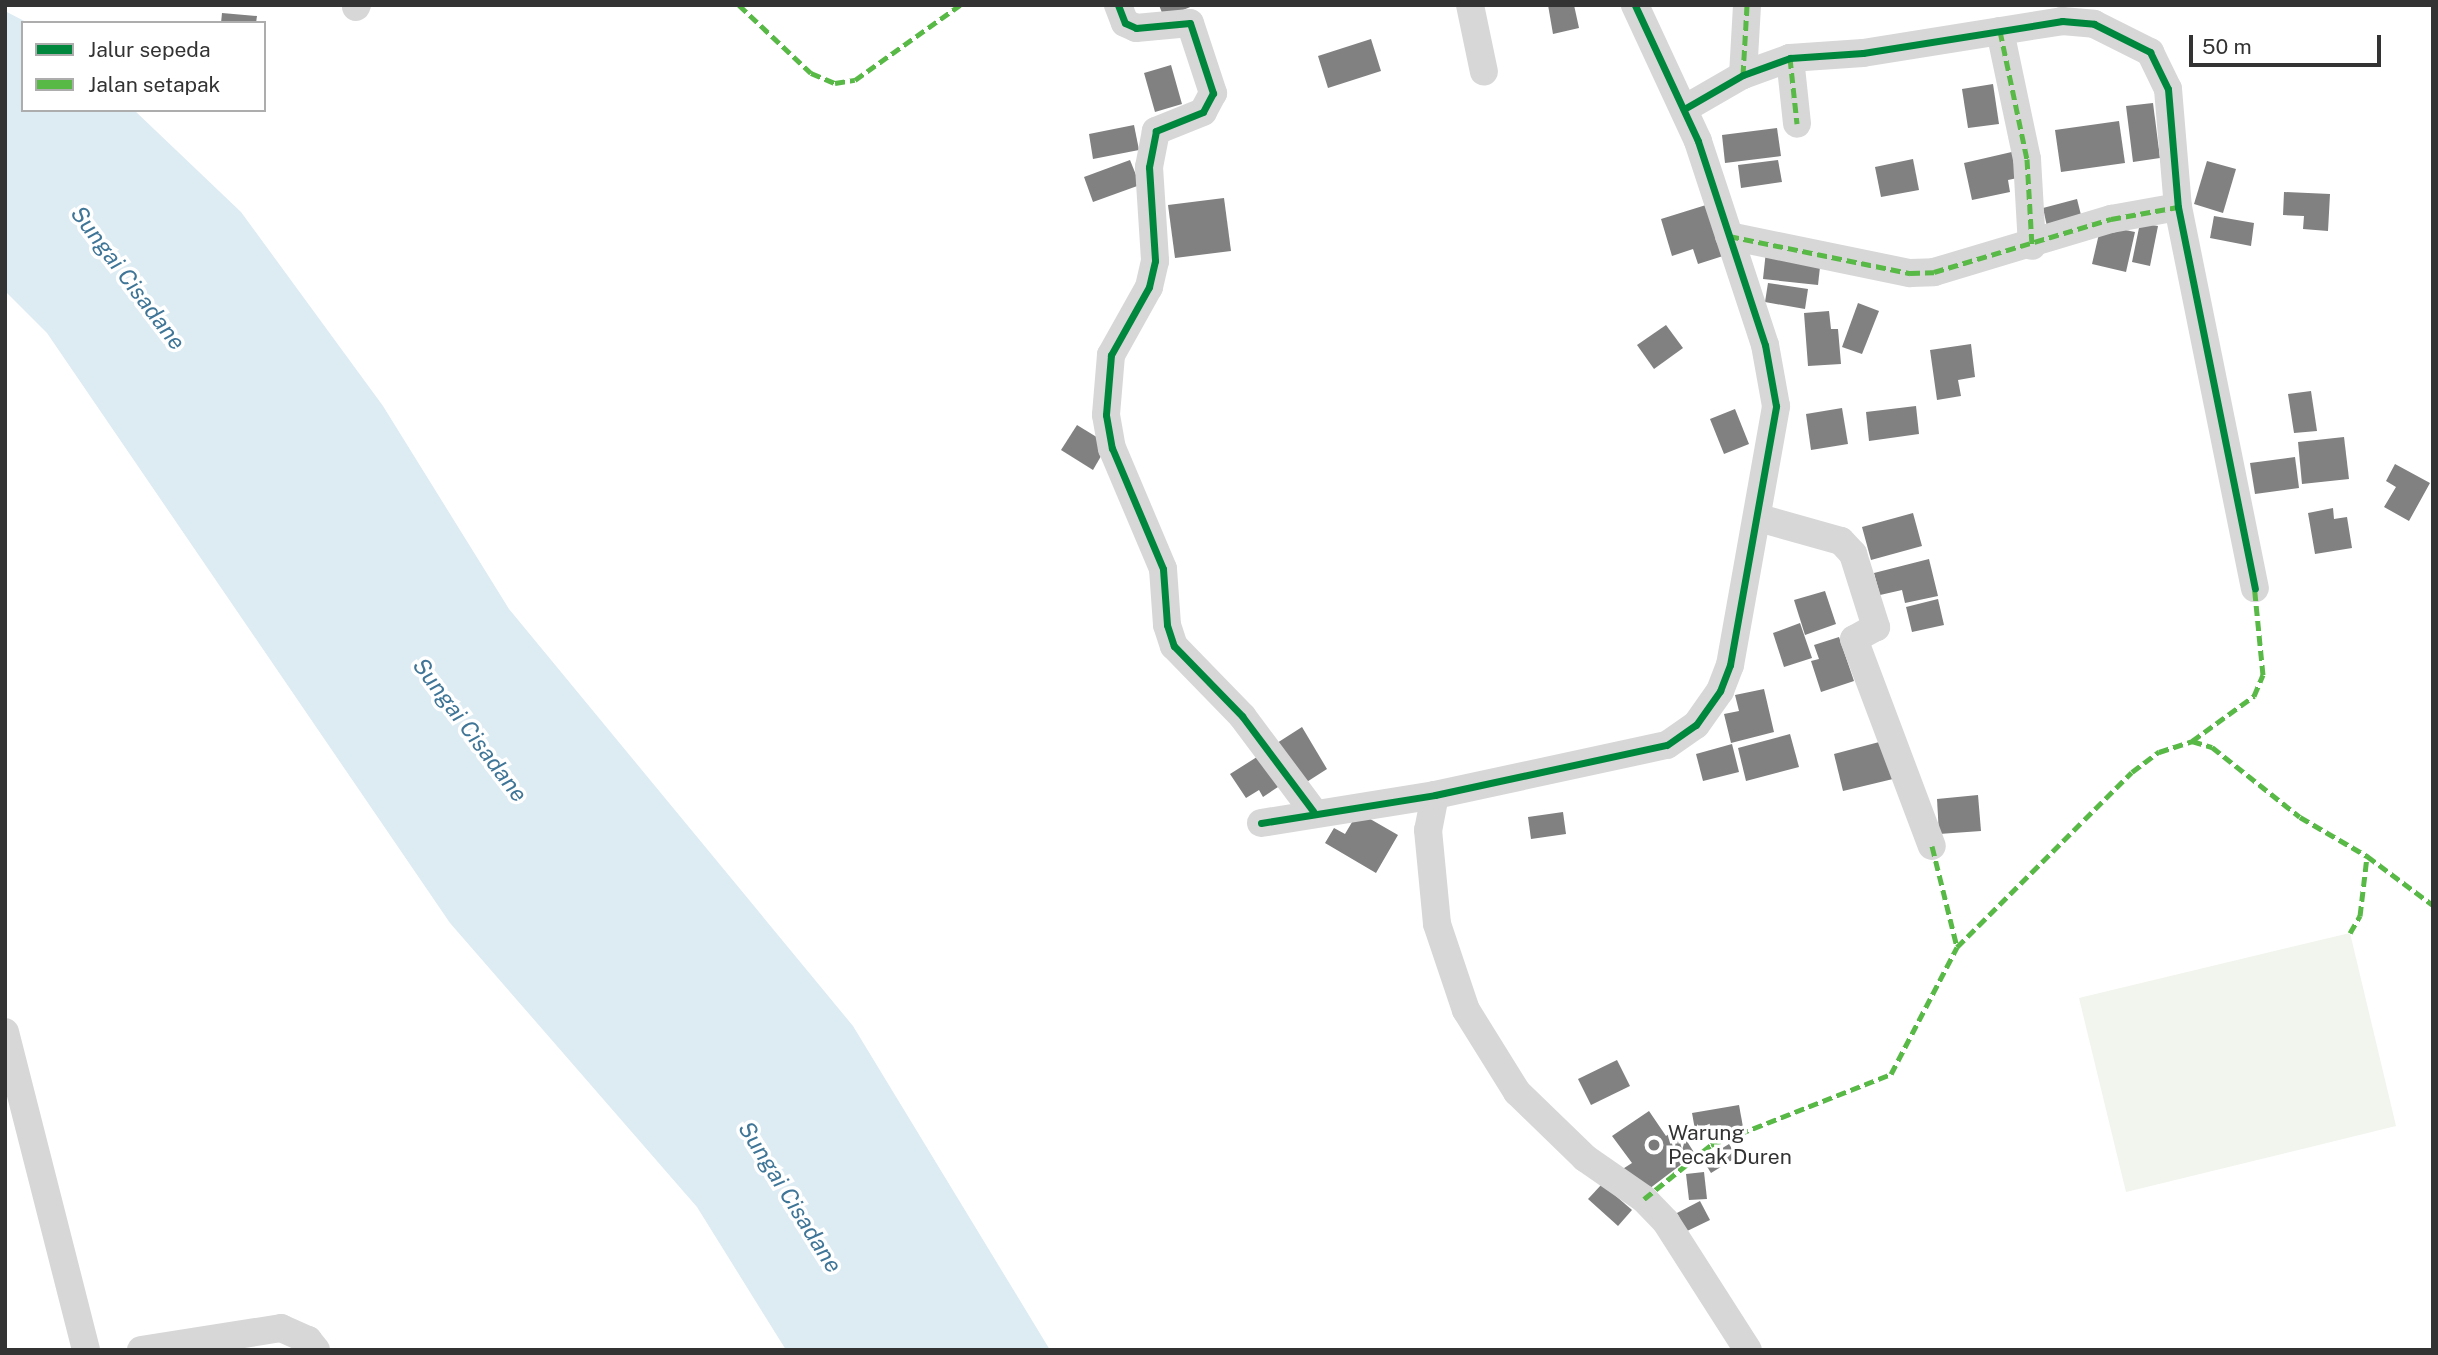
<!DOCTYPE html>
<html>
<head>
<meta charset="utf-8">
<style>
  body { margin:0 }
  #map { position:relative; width:2438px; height:1355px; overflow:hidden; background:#fff; font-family:"Public Sans",sans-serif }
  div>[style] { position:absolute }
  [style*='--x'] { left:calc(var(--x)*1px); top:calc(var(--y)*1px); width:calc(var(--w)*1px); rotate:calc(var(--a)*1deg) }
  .green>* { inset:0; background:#f1f5ed }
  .water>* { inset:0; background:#ddebf3 }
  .building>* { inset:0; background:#818181 }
  .street>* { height:28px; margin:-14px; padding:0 14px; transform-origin:14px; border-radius:14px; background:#d7d7d7 }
  .quiet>* { height:5px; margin-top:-2.5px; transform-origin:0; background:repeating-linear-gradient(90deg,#58b947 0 10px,transparent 0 15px) }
  .cycleway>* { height:7px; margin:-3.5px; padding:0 3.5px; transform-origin:3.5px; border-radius:3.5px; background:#00873e }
  .dots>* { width:19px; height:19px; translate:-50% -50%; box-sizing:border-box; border:4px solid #fff; border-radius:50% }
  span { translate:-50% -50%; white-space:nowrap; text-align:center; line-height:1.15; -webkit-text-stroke:7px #fff; paint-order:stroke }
  .poi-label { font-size:21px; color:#333 }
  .left { translate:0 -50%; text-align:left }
  .water-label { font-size:23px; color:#3f7597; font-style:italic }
  .frame { position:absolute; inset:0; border:7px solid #333; pointer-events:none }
  .legend { position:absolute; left:21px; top:21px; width:245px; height:91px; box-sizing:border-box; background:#fff; border:2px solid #adadad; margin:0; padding:9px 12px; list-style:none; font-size:21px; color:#333 }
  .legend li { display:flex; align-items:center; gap:14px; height:35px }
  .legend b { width:35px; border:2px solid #adadad }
  .scale { position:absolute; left:2189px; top:35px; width:192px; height:32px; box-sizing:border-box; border:4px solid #333; border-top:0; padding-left:9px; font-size:21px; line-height:24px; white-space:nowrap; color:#333; -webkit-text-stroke:5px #fff; paint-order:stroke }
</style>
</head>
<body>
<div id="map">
  <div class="green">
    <i style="clip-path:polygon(2350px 933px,2396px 1126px,2126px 1192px,2079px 998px)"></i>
  </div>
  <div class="water">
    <i style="clip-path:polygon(5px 11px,28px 23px,23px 23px,23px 110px,134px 110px,241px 212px,383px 406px,509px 609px,853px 1026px,1050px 1350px,786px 1350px,697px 1207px,450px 923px,47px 333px,5px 291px)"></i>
  </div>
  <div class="building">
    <i style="clip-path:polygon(1159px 5px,1195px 5px,1164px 18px)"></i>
    <i style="clip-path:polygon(1548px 5px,1574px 5px,1579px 28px,1553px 34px)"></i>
    <i style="clip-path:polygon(222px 13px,257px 16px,256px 23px,221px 23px)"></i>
    <i style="clip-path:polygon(1371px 39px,1381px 71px,1328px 88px,1318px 56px)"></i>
    <i style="clip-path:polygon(1171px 65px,1182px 104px,1155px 112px,1144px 73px)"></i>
    <i style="clip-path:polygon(1993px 84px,1999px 124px,1968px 128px,1962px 89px)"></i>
    <i style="clip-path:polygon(2153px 103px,2160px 158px,2133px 162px,2126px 106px)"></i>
    <i style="clip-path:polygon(2119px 121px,2125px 163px,2061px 172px,2055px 130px)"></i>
    <i style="clip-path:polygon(1134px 125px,1139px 150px,1093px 159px,1089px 134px)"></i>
    <i style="clip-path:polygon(1777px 128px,1781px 156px,1725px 163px,1722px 135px)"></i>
    <i style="clip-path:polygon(2016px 151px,2022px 177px,2008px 180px,2010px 192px,1972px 200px,1964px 163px)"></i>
    <i style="clip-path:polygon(1913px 159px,1919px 190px,1881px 197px,1875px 167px)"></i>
    <i style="clip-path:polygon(1130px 160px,1140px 185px,1093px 202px,1084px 177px)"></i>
    <i style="clip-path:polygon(1778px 160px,1782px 182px,1741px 188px,1738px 165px)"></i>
    <i style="clip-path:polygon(2207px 161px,2236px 169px,2223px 213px,2194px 204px)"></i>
    <i style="clip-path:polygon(2284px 192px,2330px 194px,2328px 231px,2303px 229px,2304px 216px,2283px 215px)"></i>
    <i style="clip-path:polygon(1224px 198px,1231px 251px,1175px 258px,1168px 205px)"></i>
    <i style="clip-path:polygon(2077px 199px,2083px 223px,2048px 231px,2043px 208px)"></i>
    <i style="clip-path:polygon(1706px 205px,1723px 256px,1698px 264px,1693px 249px,1672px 256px,1661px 219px)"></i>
    <i style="clip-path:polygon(2214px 216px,2254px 223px,2251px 246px,2210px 238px)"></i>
    <i style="clip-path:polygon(2140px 223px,2158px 226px,2150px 266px,2132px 262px)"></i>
    <i style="clip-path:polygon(2101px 225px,2135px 232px,2126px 272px,2092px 264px)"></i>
    <i style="clip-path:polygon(1766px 251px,1821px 258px,1818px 285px,1763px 279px)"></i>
    <i style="clip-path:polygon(1768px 283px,1808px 289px,1805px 309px,1765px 302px)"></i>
    <i style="clip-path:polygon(1858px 303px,1879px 311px,1862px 354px,1842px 347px)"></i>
    <i style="clip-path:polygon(1829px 311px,1831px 329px,1838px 329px,1841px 364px,1808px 366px,1804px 313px)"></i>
    <i style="clip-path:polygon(1666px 325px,1683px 348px,1654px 369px,1637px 345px)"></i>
    <i style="clip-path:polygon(1971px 344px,1975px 377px,1958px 380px,1961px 396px,1937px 400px,1930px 350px)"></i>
    <i style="clip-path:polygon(2311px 391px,2317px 431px,2294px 433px,2288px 394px)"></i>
    <i style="clip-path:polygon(1916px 406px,1919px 434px,1869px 441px,1866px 412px)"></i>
    <i style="clip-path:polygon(1842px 408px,1848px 444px,1811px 450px,1806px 414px)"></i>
    <i style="clip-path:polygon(1735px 409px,1749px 444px,1724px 454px,1710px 419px)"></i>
    <i style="clip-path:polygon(1077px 425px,1108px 444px,1093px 470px,1061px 450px)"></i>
    <i style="clip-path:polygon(2344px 437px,2349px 479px,2302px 484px,2298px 442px)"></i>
    <i style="clip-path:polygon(2295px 457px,2299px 488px,2255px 494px,2250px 463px)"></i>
    <i style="clip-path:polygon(2395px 464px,2430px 483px,2409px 521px,2384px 507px,2396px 487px,2386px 481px)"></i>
    <i style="clip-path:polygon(2333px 508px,2334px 519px,2347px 517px,2352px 548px,2315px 554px,2308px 513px)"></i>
    <i style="clip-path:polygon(1913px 513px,1922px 546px,1871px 560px,1862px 527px)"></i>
    <i style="clip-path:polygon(1929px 559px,1938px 596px,1905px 603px,1902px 590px,1880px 595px,1874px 573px)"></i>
    <i style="clip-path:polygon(1825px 591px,1836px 624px,1805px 635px,1794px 600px)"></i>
    <i style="clip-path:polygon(1938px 599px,1944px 625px,1912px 632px,1906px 607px)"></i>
    <i style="clip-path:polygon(1800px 623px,1812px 658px,1784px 667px,1773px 633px)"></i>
    <i style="clip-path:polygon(1839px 637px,1854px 681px,1821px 692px,1811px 661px,1819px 659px,1814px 645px)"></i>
    <i style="clip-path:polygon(1764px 689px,1774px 732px,1731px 743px,1724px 714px,1739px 711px,1735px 695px)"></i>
    <i style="clip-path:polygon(1302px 727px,1327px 769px,1302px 785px,1277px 743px)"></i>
    <i style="clip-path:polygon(1790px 734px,1799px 767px,1746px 781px,1738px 748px)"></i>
    <i style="clip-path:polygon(1883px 741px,1893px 779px,1843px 791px,1834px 754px)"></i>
    <i style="clip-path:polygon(1732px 744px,1739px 772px,1703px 781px,1696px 754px)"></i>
    <i style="clip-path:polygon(1268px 750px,1287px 781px,1263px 797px,1259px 790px,1246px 798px,1230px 774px)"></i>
    <i style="clip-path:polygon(1978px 795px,1981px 831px,1939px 834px,1937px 799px)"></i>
    <i style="clip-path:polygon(1358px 812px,1398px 835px,1376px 873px,1325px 843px,1334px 828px,1345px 834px)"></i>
    <i style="clip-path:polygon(1563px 812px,1566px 834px,1531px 839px,1528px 817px)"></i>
    <i style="clip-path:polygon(1617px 1060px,1630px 1086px,1591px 1105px,1578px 1079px)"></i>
    <i style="clip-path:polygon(1739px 1105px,1743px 1127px,1696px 1135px,1692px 1113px)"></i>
    <i style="clip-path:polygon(1649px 1111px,1666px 1136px,1678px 1127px,1695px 1154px,1645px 1192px,1618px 1172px,1632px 1163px,1612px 1136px)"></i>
    <i style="clip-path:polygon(1729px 1144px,1737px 1157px,1711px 1173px,1703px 1160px)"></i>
    <i style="clip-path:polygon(1704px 1172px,1707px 1199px,1689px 1200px,1686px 1174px)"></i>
    <i style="clip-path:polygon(1602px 1184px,1632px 1210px,1618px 1226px,1588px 1199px)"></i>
    <i style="clip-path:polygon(1700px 1201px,1710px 1220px,1685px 1232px,1675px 1214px)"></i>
  </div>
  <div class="street">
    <i style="--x:1118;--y:5;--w:19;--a:69"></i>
    <i style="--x:1125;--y:23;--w:12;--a:24"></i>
    <i style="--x:1136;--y:28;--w:54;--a:-5.3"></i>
    <i style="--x:1190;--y:23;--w:74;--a:71.8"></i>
    <i style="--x:1213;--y:93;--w:21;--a:118"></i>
    <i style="--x:1203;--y:112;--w:51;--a:158"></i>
    <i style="--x:1156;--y:131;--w:37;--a:101"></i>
    <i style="--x:1149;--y:167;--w:94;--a:86.3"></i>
    <i style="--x:1155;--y:261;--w:27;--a:103"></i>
    <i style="--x:1149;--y:287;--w:78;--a:119.2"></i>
    <i style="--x:1111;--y:355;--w:60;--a:94.8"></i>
    <i style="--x:1106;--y:415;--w:34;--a:80"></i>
    <i style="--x:1112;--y:448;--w:131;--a:67.1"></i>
    <i style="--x:1163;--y:569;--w:56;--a:85.9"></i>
    <i style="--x:1167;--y:625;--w:22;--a:72"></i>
    <i style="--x:1174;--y:646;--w:98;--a:45.8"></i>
    <i style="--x:1242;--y:716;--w:119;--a:53.2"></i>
    <i style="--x:1470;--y:5;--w:68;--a:78.2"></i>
    <i style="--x:356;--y:7;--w:2;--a:-63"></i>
    <i style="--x:2000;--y:31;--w:131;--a:78.1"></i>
    <i style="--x:2027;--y:159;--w:87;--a:86.7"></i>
    <i style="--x:1790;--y:58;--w:66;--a:83.9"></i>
    <i style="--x:1743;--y:75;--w:70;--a:-86.7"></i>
    <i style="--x:1684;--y:109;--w:68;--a:-30"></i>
    <i style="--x:1743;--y:75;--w:50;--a:-19.9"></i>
    <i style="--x:1790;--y:58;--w:73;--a:-3.9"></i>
    <i style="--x:1863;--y:53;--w:202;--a:-9.1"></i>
    <i style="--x:2062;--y:21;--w:32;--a:5"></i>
    <i style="--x:2094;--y:24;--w:63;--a:26.6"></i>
    <i style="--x:2150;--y:52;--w:41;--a:64.1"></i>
    <i style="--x:2168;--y:89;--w:118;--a:85.2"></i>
    <i style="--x:2178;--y:207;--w:389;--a:78.6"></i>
    <i style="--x:1729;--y:236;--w:185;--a:11.6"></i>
    <i style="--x:1910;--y:273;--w:24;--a:-2"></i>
    <i style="--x:1934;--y:272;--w:185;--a:-16.7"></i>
    <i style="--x:2111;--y:219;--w:68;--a:-10.2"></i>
    <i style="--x:1759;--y:518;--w:85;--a:15.7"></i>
    <i style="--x:1841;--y:541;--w:18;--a:47"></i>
    <i style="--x:1853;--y:554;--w:77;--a:72.5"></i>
    <i style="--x:1876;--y:627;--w:25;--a:151"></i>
    <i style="--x:1854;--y:639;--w:221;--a:69.4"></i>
    <i style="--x:1435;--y:795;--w:36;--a:101"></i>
    <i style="--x:1428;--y:830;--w:94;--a:84.5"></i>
    <i style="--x:1437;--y:924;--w:91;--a:71.4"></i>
    <i style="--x:1466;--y:1010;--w:97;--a:58.1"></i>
    <i style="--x:1517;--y:1092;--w:95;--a:44.1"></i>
    <i style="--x:1585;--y:1158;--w:72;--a:34.8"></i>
    <i style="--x:1644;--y:1199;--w:32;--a:46"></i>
    <i style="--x:1666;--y:1222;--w:152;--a:57.4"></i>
    <i style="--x:1261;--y:823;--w:176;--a:-9.1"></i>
    <i style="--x:1435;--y:795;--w:237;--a:-12.2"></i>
    <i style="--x:1667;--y:745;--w:35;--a:-35"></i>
    <i style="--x:1696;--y:725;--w:42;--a:-54.8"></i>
    <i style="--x:1720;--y:691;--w:28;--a:-69"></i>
    <i style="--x:1730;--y:665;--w:263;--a:-79.9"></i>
    <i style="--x:1776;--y:406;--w:62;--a:-100.2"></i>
    <i style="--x:1765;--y:345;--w:215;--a:-108.2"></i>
    <i style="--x:1698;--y:141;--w:150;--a:-114.9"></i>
    <i style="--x:5;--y:1032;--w:328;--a:75.7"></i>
    <i style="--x:141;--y:1350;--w:142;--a:-8.9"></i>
    <i style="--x:281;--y:1328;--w:30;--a:24"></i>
    <i style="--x:308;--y:1340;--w:13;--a:51"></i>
  </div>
  <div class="quiet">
    <i style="--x:739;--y:5;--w:99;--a:43.4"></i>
    <i style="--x:811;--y:73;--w:26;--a:23"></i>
    <i style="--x:835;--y:83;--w:20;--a:-9"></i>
    <i style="--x:855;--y:80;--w:129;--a:-35.5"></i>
    <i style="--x:2000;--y:31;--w:131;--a:78.1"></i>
    <i style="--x:2027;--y:159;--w:87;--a:86.7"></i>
    <i style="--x:1790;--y:58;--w:66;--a:83.9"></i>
    <i style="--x:1743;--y:75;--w:70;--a:-86.7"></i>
    <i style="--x:1729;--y:236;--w:185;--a:11.6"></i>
    <i style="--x:1910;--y:273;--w:24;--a:-2"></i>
    <i style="--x:1934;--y:272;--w:185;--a:-16.7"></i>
    <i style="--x:2111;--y:219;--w:68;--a:-10.2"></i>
    <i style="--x:2192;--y:741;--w:21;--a:17"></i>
    <i style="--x:2212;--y:747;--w:112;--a:38.5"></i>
    <i style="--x:2300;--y:817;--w:78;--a:30.2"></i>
    <i style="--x:2367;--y:856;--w:82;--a:36.6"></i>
    <i style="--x:1932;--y:846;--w:104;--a:76.1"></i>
    <i style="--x:2350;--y:933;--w:20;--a:-60"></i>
    <i style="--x:2360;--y:916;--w:60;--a:-83.3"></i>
    <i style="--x:1644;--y:1199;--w:86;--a:-38.9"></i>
    <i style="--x:1711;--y:1145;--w:193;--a:-21.5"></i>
    <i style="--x:1891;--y:1074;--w:143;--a:-62.5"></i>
    <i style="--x:1957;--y:947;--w:247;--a:-45"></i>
    <i style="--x:2132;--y:772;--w:34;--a:-37"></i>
    <i style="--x:2159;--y:752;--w:35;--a:-18"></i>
    <i style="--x:2192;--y:741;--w:77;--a:-36"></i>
    <i style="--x:2254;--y:696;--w:23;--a:-67"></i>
    <i style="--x:2263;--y:675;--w:92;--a:-95.6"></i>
  </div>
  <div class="cycleway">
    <i style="--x:1118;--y:5;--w:19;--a:69"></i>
    <i style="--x:1125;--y:23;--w:12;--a:24"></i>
    <i style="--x:1136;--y:28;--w:54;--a:-5.3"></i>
    <i style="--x:1190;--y:23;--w:74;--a:71.8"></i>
    <i style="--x:1213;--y:93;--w:21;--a:118"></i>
    <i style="--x:1203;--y:112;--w:51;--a:158"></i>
    <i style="--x:1156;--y:131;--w:37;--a:101"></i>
    <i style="--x:1149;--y:167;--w:94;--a:86.3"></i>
    <i style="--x:1155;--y:261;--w:27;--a:103"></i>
    <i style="--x:1149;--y:287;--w:78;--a:119.2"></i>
    <i style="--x:1111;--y:355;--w:60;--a:94.8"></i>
    <i style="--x:1106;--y:415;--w:34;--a:80"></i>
    <i style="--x:1112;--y:448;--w:131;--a:67.1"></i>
    <i style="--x:1163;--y:569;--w:56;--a:85.9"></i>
    <i style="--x:1167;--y:625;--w:22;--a:72"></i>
    <i style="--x:1174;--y:646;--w:98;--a:45.8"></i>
    <i style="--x:1242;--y:716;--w:119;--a:53.2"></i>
    <i style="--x:1684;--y:109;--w:68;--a:-30"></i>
    <i style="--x:1743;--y:75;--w:50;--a:-19.9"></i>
    <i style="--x:1790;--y:58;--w:73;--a:-3.9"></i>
    <i style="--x:1863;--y:53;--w:202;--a:-9.1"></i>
    <i style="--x:2062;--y:21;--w:32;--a:5"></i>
    <i style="--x:2094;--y:24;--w:63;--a:26.6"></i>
    <i style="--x:2150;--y:52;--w:41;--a:64.1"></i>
    <i style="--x:2168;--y:89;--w:118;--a:85.2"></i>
    <i style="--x:2178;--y:207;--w:389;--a:78.6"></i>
    <i style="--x:1261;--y:823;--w:176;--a:-9.1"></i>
    <i style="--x:1435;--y:795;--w:237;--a:-12.2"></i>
    <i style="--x:1667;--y:745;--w:35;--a:-35"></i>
    <i style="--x:1696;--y:725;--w:42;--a:-54.8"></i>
    <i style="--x:1720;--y:691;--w:28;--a:-69"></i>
    <i style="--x:1730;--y:665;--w:263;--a:-79.9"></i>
    <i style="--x:1776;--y:406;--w:62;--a:-100.2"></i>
    <i style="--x:1765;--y:345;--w:215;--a:-108.2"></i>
    <i style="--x:1698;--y:141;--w:150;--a:-114.9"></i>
  </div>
  <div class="dots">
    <i style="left:1654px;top:1145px;background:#7a7a7a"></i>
  </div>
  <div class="poi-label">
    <span class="left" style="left:1668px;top:1145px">Warung<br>Pecak Duren</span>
  </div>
  <div class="water-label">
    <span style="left:128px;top:278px;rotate:53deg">Sungai Cisadane</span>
    <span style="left:470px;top:730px;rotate:53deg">Sungai Cisadane</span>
    <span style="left:790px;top:1197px;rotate:58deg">Sungai Cisadane</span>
  </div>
  <div class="frame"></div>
  <ul class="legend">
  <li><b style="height:9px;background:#00873e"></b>Jalur sepeda</li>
  <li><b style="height:9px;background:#58b947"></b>Jalan setapak</li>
  </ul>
  <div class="scale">50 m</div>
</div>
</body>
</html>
